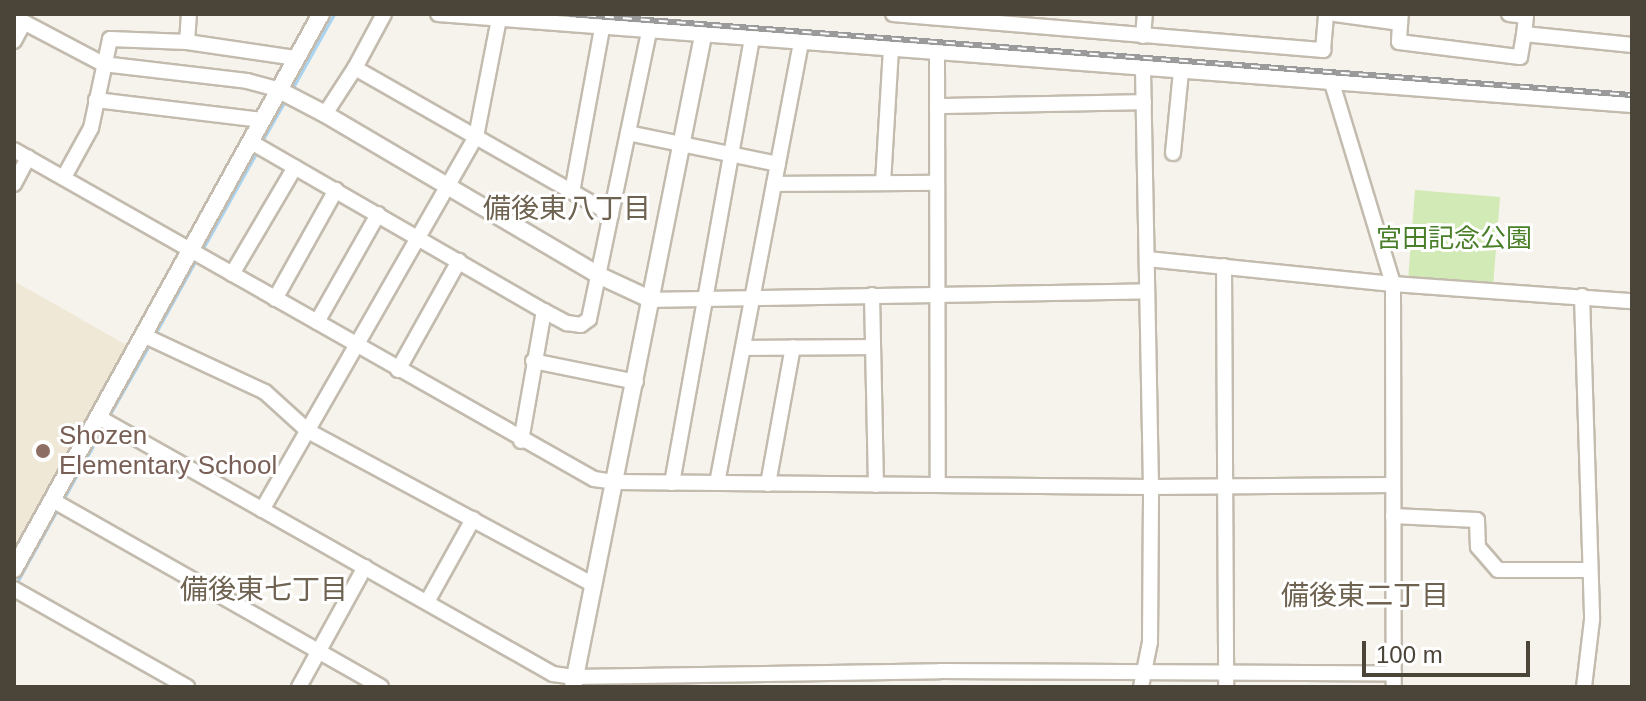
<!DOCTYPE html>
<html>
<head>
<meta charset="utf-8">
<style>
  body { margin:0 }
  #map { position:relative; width:1646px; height:701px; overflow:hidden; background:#f6f3ec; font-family:Arial,"Noto Sans JP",sans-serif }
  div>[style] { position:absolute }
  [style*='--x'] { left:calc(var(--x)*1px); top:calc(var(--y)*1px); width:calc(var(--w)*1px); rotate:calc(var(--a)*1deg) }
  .education>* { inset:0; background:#efe8d6 }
  .green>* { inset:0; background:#d2eab5 }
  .stream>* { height:3px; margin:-1.5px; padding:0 1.5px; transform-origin:1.5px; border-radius:1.5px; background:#a9d4f2 }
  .roads { filter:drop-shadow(2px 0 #c2bbae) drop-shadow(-2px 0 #c2bbae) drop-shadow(0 2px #c2bbae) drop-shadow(0 -2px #c2bbae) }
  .minor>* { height:14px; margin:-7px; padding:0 7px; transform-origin:7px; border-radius:7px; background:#fff }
  .tertiary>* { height:16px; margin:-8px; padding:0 8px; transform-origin:8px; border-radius:8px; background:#fff }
  .rail>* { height:6px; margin-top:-3px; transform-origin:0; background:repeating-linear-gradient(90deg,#fff 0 9px,#9a9a9a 0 18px); box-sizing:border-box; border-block:2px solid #9a9a9a }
  .dots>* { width:22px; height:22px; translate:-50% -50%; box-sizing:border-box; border:4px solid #fff; border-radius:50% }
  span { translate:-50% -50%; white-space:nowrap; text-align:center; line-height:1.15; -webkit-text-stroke:6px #fff; paint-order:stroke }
  .park-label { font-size:26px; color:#4a7f2a }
  .education-label { font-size:26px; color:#785e54 }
  .left { translate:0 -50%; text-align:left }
  .neighbourhood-label { font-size:28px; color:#6e6250 }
  .frame { position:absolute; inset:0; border:16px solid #4b4439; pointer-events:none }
  .scale { position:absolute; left:1362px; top:641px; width:168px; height:36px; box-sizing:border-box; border:4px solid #4b4439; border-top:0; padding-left:10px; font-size:24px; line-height:28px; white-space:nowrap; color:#4b4439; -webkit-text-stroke:6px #fff; paint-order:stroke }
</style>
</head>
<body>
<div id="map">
  <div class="education">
    <i style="clip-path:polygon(14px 281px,128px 346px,14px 555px)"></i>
  </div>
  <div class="green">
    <i style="clip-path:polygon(1415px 190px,1500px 197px,1493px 287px,1408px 281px)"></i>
  </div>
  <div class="stream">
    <i style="--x:291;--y:91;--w:88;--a:-60.8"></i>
    <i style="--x:261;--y:143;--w:48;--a:-60.3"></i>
    <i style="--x:201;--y:252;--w:117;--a:-60.8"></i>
    <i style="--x:154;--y:336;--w:89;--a:-61.1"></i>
    <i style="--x:109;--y:416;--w:85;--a:-60.4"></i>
    <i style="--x:63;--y:500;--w:85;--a:-61"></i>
    <i style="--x:16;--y:584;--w:85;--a:-61"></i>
  </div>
  <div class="roads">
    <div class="minor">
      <i style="--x:438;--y:14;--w:1197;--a:4.36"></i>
      <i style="--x:893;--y:14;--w:432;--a:4.8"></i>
      <i style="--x:1323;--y:50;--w:36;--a:-85"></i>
      <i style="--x:1335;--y:14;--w:66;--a:7.9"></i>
      <i style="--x:1400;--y:23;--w:9;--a:-84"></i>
      <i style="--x:1509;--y:14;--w:17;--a:7"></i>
      <i style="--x:1526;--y:16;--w:18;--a:96"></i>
      <i style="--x:1524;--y:34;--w:109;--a:5.8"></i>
      <i style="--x:14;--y:17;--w:101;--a:27.8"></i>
      <i style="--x:103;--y:64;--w:145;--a:6.7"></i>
      <i style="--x:247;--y:81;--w:31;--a:15"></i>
      <i style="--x:1400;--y:23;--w:19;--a:93"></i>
      <i style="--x:1399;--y:42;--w:122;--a:7.1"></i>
      <i style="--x:1520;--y:57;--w:23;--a:-80"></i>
      <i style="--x:1143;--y:36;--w:22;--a:-85"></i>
      <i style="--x:14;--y:41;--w:21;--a:-62"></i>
      <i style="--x:187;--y:42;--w:28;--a:-86"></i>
      <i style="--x:937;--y:54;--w:431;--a:89.9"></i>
      <i style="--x:355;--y:68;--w:295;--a:29.7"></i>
      <i style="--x:1332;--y:83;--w:210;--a:73.1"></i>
      <i style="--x:1393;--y:284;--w:403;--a:89.9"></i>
      <i style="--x:96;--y:100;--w:167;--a:6.9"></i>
      <i style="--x:937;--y:106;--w:207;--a:-1.1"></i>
      <i style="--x:325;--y:114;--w:55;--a:-56.9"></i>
      <i style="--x:355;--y:68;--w:61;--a:-61.8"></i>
      <i style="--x:628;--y:133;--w:153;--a:11.7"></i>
      <i style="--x:251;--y:142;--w:338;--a:30"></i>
      <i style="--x:544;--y:311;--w:26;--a:28"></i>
      <i style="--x:567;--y:323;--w:14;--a:8"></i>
      <i style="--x:581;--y:325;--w:10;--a:-37"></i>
      <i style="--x:589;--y:319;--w:293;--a:-78.2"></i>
      <i style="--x:14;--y:150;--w:667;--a:29.56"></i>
      <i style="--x:594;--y:479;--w:22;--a:8"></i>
      <i style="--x:616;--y:482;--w:535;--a:0.54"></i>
      <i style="--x:1151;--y:487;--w:242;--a:-0.5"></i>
      <i style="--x:1173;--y:153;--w:81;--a:-84.4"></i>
      <i style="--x:64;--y:177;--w:56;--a:-61.1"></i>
      <i style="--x:91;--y:128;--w:91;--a:-77.9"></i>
      <i style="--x:110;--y:39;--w:77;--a:2.2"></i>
      <i style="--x:187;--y:42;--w:109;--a:8.4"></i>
      <i style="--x:883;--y:183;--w:133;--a:-86.6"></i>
      <i style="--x:14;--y:184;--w:30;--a:-62"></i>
      <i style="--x:774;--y:184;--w:163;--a:-0.4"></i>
      <i style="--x:572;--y:192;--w:167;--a:-79.6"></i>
      <i style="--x:1147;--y:259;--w:247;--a:5.8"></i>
      <i style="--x:1393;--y:284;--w:240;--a:4.1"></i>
      <i style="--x:1224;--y:266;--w:421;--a:89.7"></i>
      <i style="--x:232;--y:274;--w:124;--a:-59.5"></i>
      <i style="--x:872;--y:295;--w:190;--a:88.8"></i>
      <i style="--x:1582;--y:296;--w:324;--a:88.2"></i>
      <i style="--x:1592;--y:620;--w:67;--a:96.8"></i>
      <i style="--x:275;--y:299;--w:125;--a:-60.8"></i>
      <i style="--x:652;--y:300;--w:495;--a:-1"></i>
      <i style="--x:317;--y:322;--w:124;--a:-60.5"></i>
      <i style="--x:145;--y:336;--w:132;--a:25"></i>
      <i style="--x:265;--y:392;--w:58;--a:42.2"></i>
      <i style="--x:308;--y:431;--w:325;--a:28.3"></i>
      <i style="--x:743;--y:348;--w:130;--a:-0.4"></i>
      <i style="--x:533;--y:361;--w:105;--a:11.5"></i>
      <i style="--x:398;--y:370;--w:125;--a:-60.8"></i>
      <i style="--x:100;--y:418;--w:520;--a:29.47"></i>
      <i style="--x:553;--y:674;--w:22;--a:8"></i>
      <i style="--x:575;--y:677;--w:365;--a:-0.9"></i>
      <i style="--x:940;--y:671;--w:454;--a:0.3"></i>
      <i style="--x:521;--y:441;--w:132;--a:-80"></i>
      <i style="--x:672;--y:483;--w:450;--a:-79.8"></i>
      <i style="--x:717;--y:483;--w:447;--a:-79.2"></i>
      <i style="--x:768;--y:484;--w:139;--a:-79.7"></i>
      <i style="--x:54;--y:501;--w:376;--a:29.6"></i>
      <i style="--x:262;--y:510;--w:430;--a:-60.2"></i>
      <i style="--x:476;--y:137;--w:120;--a:-79"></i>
      <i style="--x:1393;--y:516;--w:84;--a:2.7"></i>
      <i style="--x:1477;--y:520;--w:27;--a:88"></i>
      <i style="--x:1478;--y:547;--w:30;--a:49"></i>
      <i style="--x:1498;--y:570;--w:91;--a:0"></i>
      <i style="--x:14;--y:589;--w:199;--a:29.5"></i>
      <i style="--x:427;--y:602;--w:95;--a:-61"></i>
      <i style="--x:299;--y:687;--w:137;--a:-61.2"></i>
      <i style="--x:1141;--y:687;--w:46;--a:-78.7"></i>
      <i style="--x:1150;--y:642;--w:155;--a:-89.6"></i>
      <i style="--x:1151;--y:487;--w:418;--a:-91.1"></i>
    </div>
    <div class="tertiary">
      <i style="--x:277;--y:89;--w:54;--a:27.5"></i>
      <i style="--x:325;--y:114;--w:317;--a:30.5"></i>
      <i style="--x:598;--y:275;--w:60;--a:24.8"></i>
      <i style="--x:14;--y:569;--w:634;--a:-61.05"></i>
      <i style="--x:573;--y:687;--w:664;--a:-78.71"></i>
    </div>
  </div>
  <div class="rail">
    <i style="--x:569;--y:14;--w:1066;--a:4.36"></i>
  </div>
  <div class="dots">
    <i style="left:43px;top:451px;background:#8d6e63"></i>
  </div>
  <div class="park-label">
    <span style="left:1454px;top:239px">宮田記念公園</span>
  </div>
  <div class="education-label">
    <span class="left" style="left:59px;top:451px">Shozen<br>Elementary School</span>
  </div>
  <div class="neighbourhood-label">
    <span style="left:567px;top:209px">備後東八丁目</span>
    <span style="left:264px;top:590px">備後東七丁目</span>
    <span style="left:1365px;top:596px">備後東二丁目</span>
  </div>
  <div class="frame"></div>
  <div class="scale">100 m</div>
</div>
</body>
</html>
